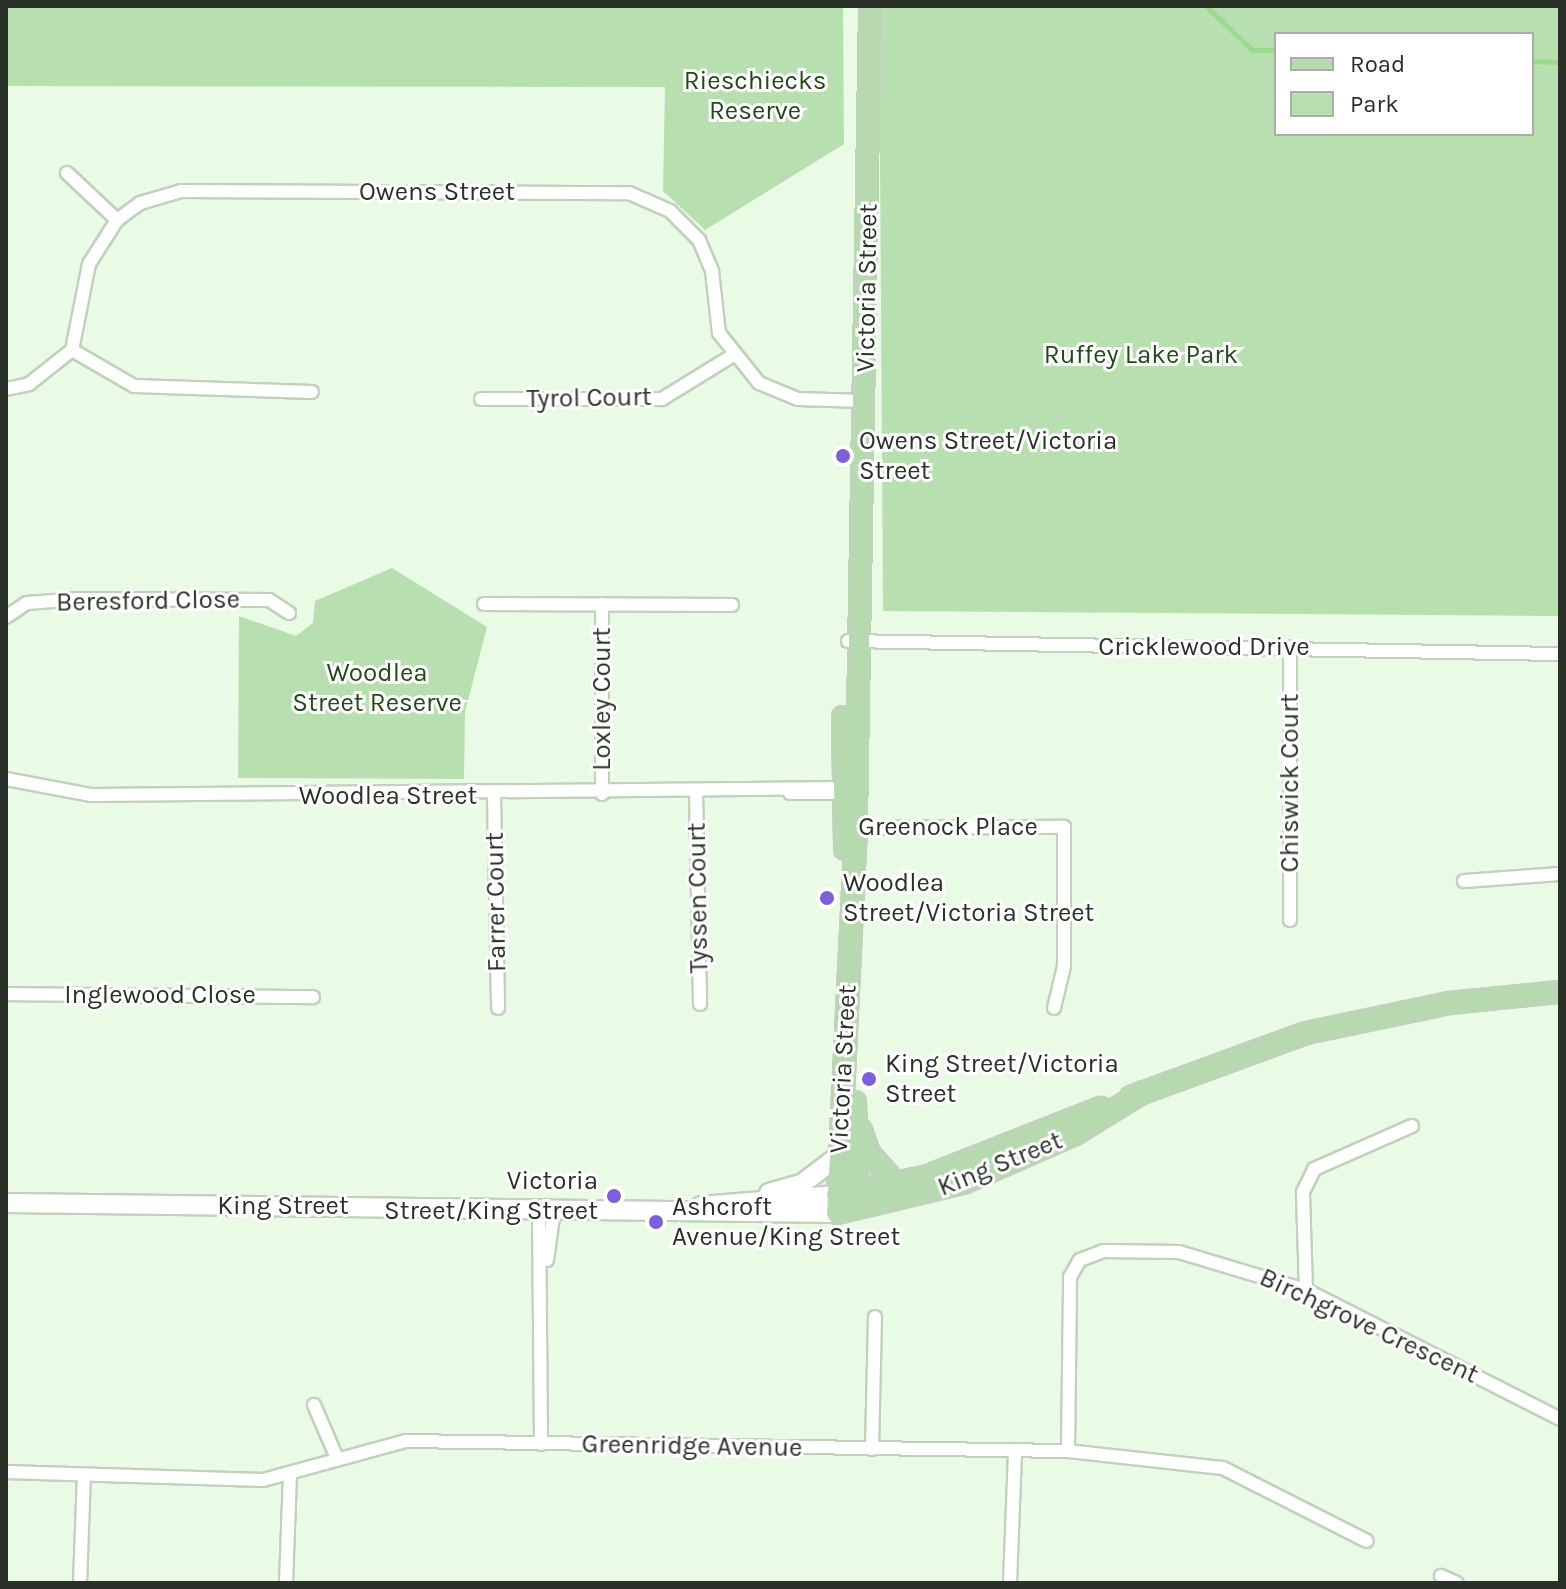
<!DOCTYPE html>
<html>
<head>
<meta charset="utf-8">
<style>
  body { margin:0 }
  #map { position:relative; width:1566px; height:1589px; overflow:hidden; background:#e9fae5; font-family:Karla,sans-serif }
  div>[style] { position:absolute }
  [style*='--x'] { left:calc(var(--x)*1px); top:calc(var(--y)*1px); width:calc(var(--w)*1px); rotate:calc(var(--a)*1deg) }
  .green>* { inset:0; background:#b8dfb0 }
  .stream>* { height:5px; margin:-2.5px; padding:0 2.5px; transform-origin:2.5px; border-radius:2.5px; background:#9bdb8e }
  .roads { filter:drop-shadow(2px 0 #c1d1bd) drop-shadow(-2px 0 #c1d1bd) drop-shadow(0 2px #c1d1bd) drop-shadow(0 -2px #c1d1bd) }
  .street>* { height:12px; margin:-6px; padding:0 6px; transform-origin:6px; border-radius:6px; background:#fff }
  .secondary>* { height:18px; margin:-9px; padding:0 9px; transform-origin:9px; border-radius:9px; background:#fff }
  .primary>* { height:20px; margin:-10px; padding:0 10px; transform-origin:10px; border-radius:10px; background:#b6d9b0 }
  .dots>* { width:22px; height:22px; translate:-50% -50%; box-sizing:border-box; border:4px solid #fff; border-radius:50% }
  span { translate:-50% -50%; white-space:nowrap; text-align:center; line-height:1.15; -webkit-text-stroke:6px #fff; paint-order:stroke }
  .park-label { font-size:26px; color:#214a18 }
  .street-label { font-size:26px; color:#2a3129 }
  .poi-label { font-size:26px; color:#2a3129 }
  .left { translate:0 -50%; text-align:left }
  .right { translate:-100% -50%; text-align:right }
  .frame { position:absolute; inset:0; border:8px solid #2a3129; pointer-events:none }
  .legend { position:absolute; left:1274px; top:32px; width:260px; height:104px; box-sizing:border-box; background:#fff; border:2px solid #aaada9; margin:0; padding:10px 14px; list-style:none; font-size:24px; color:#2a3129 }
  .legend li { display:flex; align-items:center; gap:16px; height:40px }
  .legend b { width:40px; border:2px solid #aaada9 }
</style>
</head>
<body>
<div id="map">
  <div class="green">
    <i style="clip-path:polygon(6px 6px,843px 6px,844px 144px,705px 230px,663px 191px,665px 87px,6px 86px)"></i>
    <i style="clip-path:polygon(evenodd,879px 6px,1560px 6px,1560px 616px,883px 611px,879px 6px,1276px 34px,1532px 34px,1532px 134px,1276px 134px,1276px 34px)"></i>
    <i style="clip-path:polygon(392px 568px,487px 627px,465px 712px,464px 779px,238px 778px,239px 616px,296px 636px,313px 623px,315px 601px)"></i>
  </div>
  <div class="stream">
    <i style="--x:1206;--y:6;--w:64;--a:43.7"></i>
    <i style="--x:1252;--y:50;--w:24;--a:0"></i>
    <i style="--x:1532;--y:61;--w:28;--a:2"></i>
  </div>
  <div class="roads">
    <div class="street">
      <i style="--x:67;--y:173;--w:69;--a:43.2"></i>
      <i style="--x:72;--y:350;--w:72;--a:30.1"></i>
      <i style="--x:134;--y:386;--w:178;--a:1.9"></i>
      <i style="--x:6;--y:389;--w:24;--a:-12"></i>
      <i style="--x:29;--y:384;--w:55;--a:-38.3"></i>
      <i style="--x:72;--y:350;--w:88;--a:-78.8"></i>
      <i style="--x:89;--y:264;--w:52;--a:-57.5"></i>
      <i style="--x:117;--y:220;--w:29;--a:-36"></i>
      <i style="--x:140;--y:203;--w:43;--a:-16.3"></i>
      <i style="--x:181;--y:191;--w:448;--a:0.3"></i>
      <i style="--x:629;--y:193;--w:45;--a:23.7"></i>
      <i style="--x:670;--y:211;--w:41;--a:45"></i>
      <i style="--x:699;--y:240;--w:34;--a:67"></i>
      <i style="--x:712;--y:271;--w:62;--a:83.6"></i>
      <i style="--x:719;--y:333;--w:64;--a:51.3"></i>
      <i style="--x:759;--y:383;--w:42;--a:22.3"></i>
      <i style="--x:798;--y:399;--w:66;--a:1.7"></i>
      <i style="--x:481;--y:399;--w:181;--a:0"></i>
      <i style="--x:662;--y:399;--w:82;--a:-31.6"></i>
      <i style="--x:484;--y:604;--w:248;--a:0.2"></i>
      <i style="--x:6;--y:617;--w:25;--a:-34"></i>
      <i style="--x:27;--y:603;--w:52;--a:-4.4"></i>
      <i style="--x:79;--y:599;--w:190;--a:0.3"></i>
      <i style="--x:269;--y:600;--w:24;--a:33"></i>
      <i style="--x:848;--y:641;--w:712;--a:1.05"></i>
      <i style="--x:1290;--y:647;--w:273;--a:90"></i>
      <i style="--x:6;--y:779;--w:86;--a:10.7"></i>
      <i style="--x:91;--y:795;--w:757;--a:-0.53"></i>
      <i style="--x:696;--y:792;--w:212;--a:88.9"></i>
      <i style="--x:790;--y:793;--w:57;--a:0"></i>
      <i style="--x:602;--y:794;--w:190;--a:-90"></i>
      <i style="--x:494;--y:795;--w:213;--a:88.9"></i>
      <i style="--x:853;--y:828;--w:211;--a:-0.3"></i>
      <i style="--x:1064;--y:827;--w:139;--a:90"></i>
      <i style="--x:1064;--y:966;--w:43;--a:103.4"></i>
      <i style="--x:1464;--y:881;--w:96;--a:-4.2"></i>
      <i style="--x:6;--y:994;--w:307;--a:0.6"></i>
      <i style="--x:539;--y:1210;--w:234;--a:89.5"></i>
      <i style="--x:547;--y:1260;--w:50;--a:-82"></i>
      <i style="--x:1306;--y:1290;--w:98;--a:-91.8"></i>
      <i style="--x:1303;--y:1192;--w:25;--a:-64"></i>
      <i style="--x:1314;--y:1169;--w:107;--a:-23.7"></i>
      <i style="--x:314;--y:1405;--w:56;--a:66.7"></i>
      <i style="--x:872;--y:1449;--w:132;--a:-88.7"></i>
      <i style="--x:1068;--y:1451;--w:174;--a:-89.3"></i>
      <i style="--x:1070;--y:1277;--w:20;--a:-60"></i>
      <i style="--x:1080;--y:1260;--w:25;--a:-21"></i>
      <i style="--x:1103;--y:1251;--w:76;--a:0.8"></i>
      <i style="--x:1179;--y:1252;--w:133;--a:16.7"></i>
      <i style="--x:1306;--y:1290;--w:285;--a:26.9"></i>
      <i style="--x:6;--y:1472;--w:257;--a:1.8"></i>
      <i style="--x:263;--y:1480;--w:148;--a:-15.3"></i>
      <i style="--x:406;--y:1441;--w:662;--a:0.87"></i>
      <i style="--x:1068;--y:1451;--w:156;--a:6.3"></i>
      <i style="--x:1223;--y:1468;--w:161;--a:26.9"></i>
      <i style="--x:1441;--y:1576;--w:17;--a:24"></i>
      <i style="--x:80;--y:1583;--w:107;--a:-87.9"></i>
      <i style="--x:286;--y:1583;--w:107;--a:-87.9"></i>
      <i style="--x:1010;--y:1583;--w:133;--a:-87.8"></i>
    </div>
    <div class="secondary">
      <i style="--x:769;--y:1193;--w:35;--a:-16"></i>
      <i style="--x:803;--y:1183;--w:46;--a:-37.1"></i>
      <i style="--x:6;--y:1203;--w:831;--a:0.69"></i>
      <i style="--x:701;--y:1206;--w:136;--a:-4.6"></i>
    </div>
    <div class="primary">
      <i style="--x:870;--y:6;--w:822;--a:90.98"></i>
      <i style="--x:856;--y:828;--w:385;--a:92.8"></i>
      <i style="--x:837;--y:1213;--w:130;--a:-13.4"></i>
      <i style="--x:963;--y:1183;--w:122;--a:-23.6"></i>
      <i style="--x:1075;--y:1134;--w:80;--a:-31.7"></i>
      <i style="--x:843;--y:717;--w:132;--a:89.1"></i>
      <i style="--x:1131;--y:1097;--w:186;--a:-20.1"></i>
      <i style="--x:1306;--y:1033;--w:146;--a:-11.8"></i>
      <i style="--x:1449;--y:1003;--w:112;--a:-5.7"></i>
      <i style="--x:855;--y:1102;--w:100;--a:88.3"></i>
      <i style="--x:861;--y:1130;--w:24;--a:71"></i>
      <i style="--x:869;--y:1153;--w:43;--a:48.8"></i>
      <i style="--x:837;--y:1195;--w:93;--a:-11.8"></i>
      <i style="--x:928;--y:1176;--w:186;--a:-21.5"></i>
    </div>
  </div>
  <div class="dots">
    <i style="left:843px;top:456px;background:#7c60da"></i>
    <i style="left:827px;top:898px;background:#7c60da"></i>
    <i style="left:869px;top:1079px;background:#7c60da"></i>
    <i style="left:614px;top:1196px;background:#7c60da"></i>
    <i style="left:656px;top:1222px;background:#7c60da"></i>
  </div>
  <div class="park-label">
    <span style="left:755px;top:96px">Rieschiecks<br>Reserve</span>
    <span style="left:1141px;top:355px">Ruffey Lake Park</span>
    <span style="left:377px;top:688px">Woodlea<br>Street Reserve</span>
  </div>
  <div class="street-label">
    <span style="left:437px;top:192px">Owens Street</span>
    <span style="left:867px;top:288px;rotate:-89deg">Victoria Street</span>
    <span style="left:589px;top:398px;rotate:-1deg">Tyrol Court</span>
    <span style="left:148px;top:601px;rotate:-1deg">Beresford Close</span>
    <span style="left:1204px;top:647px">Cricklewood Drive</span>
    <span style="left:602px;top:699px;rotate:-90deg">Loxley Court</span>
    <span style="left:1290px;top:783px;rotate:-90deg">Chiswick Court</span>
    <span style="left:388px;top:796px">Woodlea Street</span>
    <span style="left:948px;top:827px">Greenock Place</span>
    <span style="left:698px;top:898px;rotate:-91deg">Tyssen Court</span>
    <span style="left:496px;top:902px;rotate:-91deg">Farrer Court</span>
    <span style="left:160px;top:995px">Inglewood Close</span>
    <span style="left:843px;top:1069px;rotate:-87deg">Victoria Street</span>
    <span style="left:1000px;top:1164px;rotate:-22deg">King Street</span>
    <span style="left:283px;top:1206px">King Street</span>
    <span style="left:1369px;top:1326px;rotate:25deg">Birchgrove Crescent</span>
    <span style="left:692px;top:1446px;rotate:1deg">Greenridge Avenue</span>
  </div>
  <div class="poi-label">
    <span class="left" style="left:859px;top:456px">Owens Street/Victoria<br>Street</span>
    <span class="left" style="left:843px;top:898px">Woodlea<br>Street/Victoria Street</span>
    <span class="left" style="left:885px;top:1079px">King Street/Victoria<br>Street</span>
    <span class="right" style="left:598px;top:1196px">Victoria<br>Street/King Street</span>
    <span class="left" style="left:672px;top:1222px">Ashcroft<br>Avenue/King Street</span>
  </div>
  <div class="frame"></div>
  <ul class="legend">
  <li><b style="height:10px;background:#b6d9b0"></b>Road</li>
  <li><b style="height:22px;background:#b8dfb0"></b>Park</li>
  </ul>
</div>
</body>
</html>
